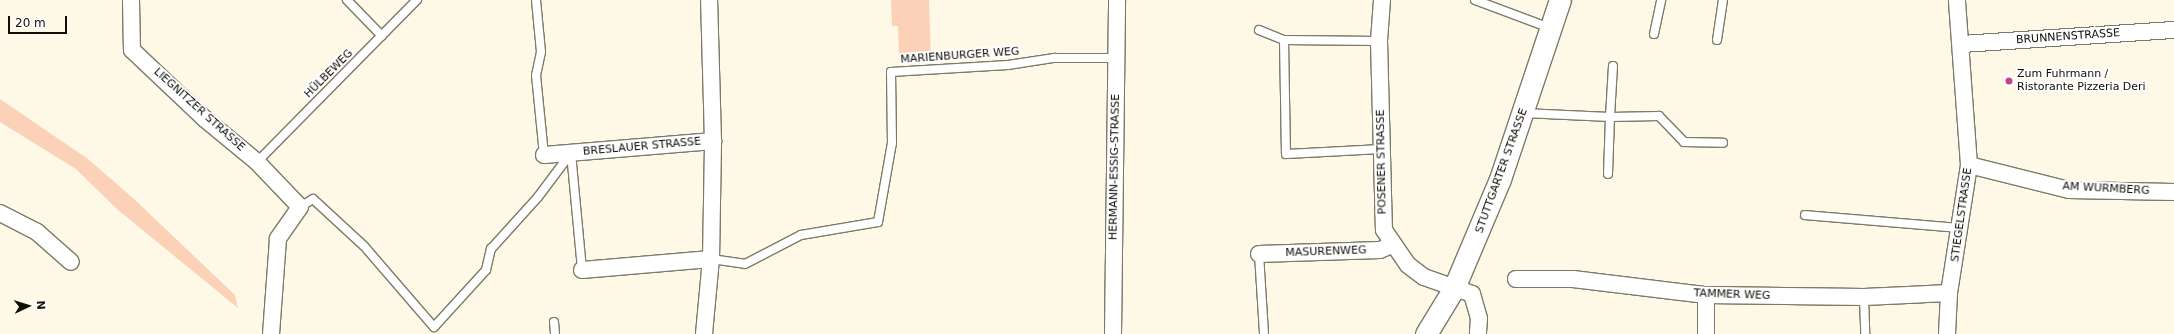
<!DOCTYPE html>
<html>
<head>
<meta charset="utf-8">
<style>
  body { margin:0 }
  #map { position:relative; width:2174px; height:334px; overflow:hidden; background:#fdf9e6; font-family:"DejaVu Sans",sans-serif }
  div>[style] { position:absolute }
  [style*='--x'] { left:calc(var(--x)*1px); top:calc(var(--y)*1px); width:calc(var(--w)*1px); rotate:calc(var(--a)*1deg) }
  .green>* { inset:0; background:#fbd1b7 }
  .roads { filter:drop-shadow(1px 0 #7e7a69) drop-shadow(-1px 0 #7e7a69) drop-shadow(0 1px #7e7a69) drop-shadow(0 -1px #7e7a69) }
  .service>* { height:8px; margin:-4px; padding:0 4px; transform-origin:4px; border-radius:4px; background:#fff }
  .minor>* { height:16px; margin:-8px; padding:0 8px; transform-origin:8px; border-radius:8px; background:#fff }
  .tertiary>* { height:21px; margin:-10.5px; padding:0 10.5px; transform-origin:10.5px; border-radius:10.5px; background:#fff }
  .dots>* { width:11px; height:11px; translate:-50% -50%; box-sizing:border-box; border:2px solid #fff; border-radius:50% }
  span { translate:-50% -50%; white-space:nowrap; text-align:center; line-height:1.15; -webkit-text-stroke:4px #fff; paint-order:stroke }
  .street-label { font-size:11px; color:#0f0e08 }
  .poi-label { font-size:11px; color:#0f0e08 }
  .left { translate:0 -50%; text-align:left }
  .north { position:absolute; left:8px; top:286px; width:40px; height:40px; -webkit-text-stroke:3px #fff; paint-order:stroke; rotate:86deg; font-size:11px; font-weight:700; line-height:16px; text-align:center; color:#0f0e08 }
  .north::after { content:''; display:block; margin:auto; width:14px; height:18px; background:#0f0e08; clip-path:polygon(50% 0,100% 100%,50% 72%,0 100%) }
  .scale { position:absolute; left:8px; top:16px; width:59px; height:18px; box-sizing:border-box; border:2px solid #0f0e08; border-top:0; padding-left:5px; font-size:12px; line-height:14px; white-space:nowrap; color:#0f0e08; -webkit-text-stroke:3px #fff; paint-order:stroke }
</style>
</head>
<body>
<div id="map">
  <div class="green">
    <i style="clip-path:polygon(891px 0,929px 0,931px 60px,899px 61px,898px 26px,892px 26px)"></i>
    <i style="clip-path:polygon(0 99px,88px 159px,134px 199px,235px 295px,238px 308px,118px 210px,76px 169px,0 122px)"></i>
  </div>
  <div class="roads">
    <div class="service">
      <i style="--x:347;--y:0;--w:50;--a:45.8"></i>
      <i style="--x:536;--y:0;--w:52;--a:84.5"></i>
      <i style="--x:541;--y:52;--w:24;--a:102"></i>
      <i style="--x:536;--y:75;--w:80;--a:84.3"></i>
      <i style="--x:1475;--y:0;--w:80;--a:20.5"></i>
      <i style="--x:1259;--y:30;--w:27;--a:22"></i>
      <i style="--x:1654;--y:34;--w:35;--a:-78"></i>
      <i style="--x:1717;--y:40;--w:40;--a:-81.5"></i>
      <i style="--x:1379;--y:41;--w:95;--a:-179.4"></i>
      <i style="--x:1284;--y:40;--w:114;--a:89"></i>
      <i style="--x:1286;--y:154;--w:96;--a:-3"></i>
      <i style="--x:1613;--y:66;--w:51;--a:93.4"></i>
      <i style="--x:1610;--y:117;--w:49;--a:-1.2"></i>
      <i style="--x:1659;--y:116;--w:36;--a:46"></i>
      <i style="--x:1684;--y:142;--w:39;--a:1"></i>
      <i style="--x:1523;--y:113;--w:87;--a:2.6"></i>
      <i style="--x:1610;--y:117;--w:57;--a:92"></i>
      <i style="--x:571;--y:153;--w:118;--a:84.6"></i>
      <i style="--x:257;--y:162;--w:228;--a:-45.4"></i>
      <i style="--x:300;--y:207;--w:15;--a:-32"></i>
      <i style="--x:313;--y:199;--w:69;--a:42.7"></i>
      <i style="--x:364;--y:246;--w:107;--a:49.2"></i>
      <i style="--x:1805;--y:215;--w:157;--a:4.8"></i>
      <i style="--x:1259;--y:254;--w:80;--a:86.4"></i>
      <i style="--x:711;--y:259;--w:34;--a:8"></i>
      <i style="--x:745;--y:264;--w:63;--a:-27.4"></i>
      <i style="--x:801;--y:235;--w:78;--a:-9.6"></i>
      <i style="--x:878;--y:222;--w:80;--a:-80"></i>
      <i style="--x:892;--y:143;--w:71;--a:-90.8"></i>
      <i style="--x:891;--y:72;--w:117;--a:-3.4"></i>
      <i style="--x:1008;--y:65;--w:47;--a:-8.7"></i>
      <i style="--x:1054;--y:58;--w:62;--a:0"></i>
      <i style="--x:1864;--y:297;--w:37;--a:88"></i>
      <i style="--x:554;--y:322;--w:12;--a:85"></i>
      <i style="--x:434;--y:327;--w:77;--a:-47.6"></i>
      <i style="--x:486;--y:270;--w:22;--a:-77"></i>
      <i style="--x:491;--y:249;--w:70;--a:-47.9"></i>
      <i style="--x:538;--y:197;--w:55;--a:-53.1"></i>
    </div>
    <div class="minor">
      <i style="--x:131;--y:0;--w:50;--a:88.9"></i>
      <i style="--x:132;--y:50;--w:100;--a:43.4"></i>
      <i style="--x:205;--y:119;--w:67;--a:39.6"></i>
      <i style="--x:257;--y:162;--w:62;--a:46.3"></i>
      <i style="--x:300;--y:207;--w:39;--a:125"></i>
      <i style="--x:278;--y:239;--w:95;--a:94.2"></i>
      <i style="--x:1382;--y:0;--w:41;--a:94.2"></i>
      <i style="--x:1379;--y:41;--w:189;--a:88.5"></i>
      <i style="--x:1384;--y:230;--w:42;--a:55.6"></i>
      <i style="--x:1408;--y:265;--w:20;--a:37"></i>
      <i style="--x:1424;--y:277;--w:51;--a:19.5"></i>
      <i style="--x:1472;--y:294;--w:25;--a:74"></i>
      <i style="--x:1479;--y:318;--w:16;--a:94"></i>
      <i style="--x:1962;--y:44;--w:212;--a:-3.8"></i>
      <i style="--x:544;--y:155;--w:170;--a:-4.7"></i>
      <i style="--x:1969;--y:165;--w:103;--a:14"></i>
      <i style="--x:2069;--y:190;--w:105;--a:1.1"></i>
      <i style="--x:0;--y:213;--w:42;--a:27.2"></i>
      <i style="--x:37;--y:232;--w:45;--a:41.4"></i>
      <i style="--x:1259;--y:254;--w:121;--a:-1.9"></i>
      <i style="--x:1380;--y:250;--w:13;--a:-23"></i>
      <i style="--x:582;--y:270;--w:129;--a:-4.9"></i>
      <i style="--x:1516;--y:279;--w:57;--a:0"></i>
      <i style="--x:1573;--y:279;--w:134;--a:6.9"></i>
      <i style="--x:1706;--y:295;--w:158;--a:0.7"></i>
      <i style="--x:1864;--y:297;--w:85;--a:-2.7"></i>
      <i style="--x:704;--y:334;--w:75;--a:-84.7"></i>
      <i style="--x:711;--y:259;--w:118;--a:-89"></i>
      <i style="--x:713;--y:141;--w:141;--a:-91.6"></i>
      <i style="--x:1113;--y:334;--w:334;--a:-89.3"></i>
      <i style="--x:1706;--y:334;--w:39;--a:-90"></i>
      <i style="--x:1947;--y:334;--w:41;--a:-87.2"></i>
      <i style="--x:1949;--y:293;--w:130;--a:-81.1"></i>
      <i style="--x:1969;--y:165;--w:165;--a:-94.2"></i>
    </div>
    <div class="tertiary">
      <i style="--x:1426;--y:334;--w:54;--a:-58.7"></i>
      <i style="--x:1454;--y:288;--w:118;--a:-67.1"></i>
      <i style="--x:1500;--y:179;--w:189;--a:-71.5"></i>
    </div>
  </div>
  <div class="dots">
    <i style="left:2009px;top:81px;background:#c5438a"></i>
  </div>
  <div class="street-label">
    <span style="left:2068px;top:37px;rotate:-4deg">BRUNNENSTRASSE</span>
    <span style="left:960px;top:56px;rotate:-4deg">MARIENBURGER WEG</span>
    <span style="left:329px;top:74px;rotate:-45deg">HÜLBEWEG</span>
    <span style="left:199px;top:110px;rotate:42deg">LIEGNITZER STRASSE</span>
    <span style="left:642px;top:147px;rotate:-5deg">BRESLAUER STRASSE</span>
    <span style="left:1382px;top:162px;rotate:-91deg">POSENER STRASSE</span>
    <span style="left:1115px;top:167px;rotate:-89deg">HERMANN-ESSIG-STRASSE</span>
    <span style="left:1502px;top:171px;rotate:-70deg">STUTTGARTER STRASSE</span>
    <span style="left:2106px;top:189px;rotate:3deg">AM WURMBERG</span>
    <span style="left:1962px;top:215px;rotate:-82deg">STIEGELSTRASSE</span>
    <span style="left:1326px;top:252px;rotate:-2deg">MASURENWEG</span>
    <span style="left:1732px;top:295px;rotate:2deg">TAMMER WEG</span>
  </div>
  <div class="poi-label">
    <span class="left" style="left:2017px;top:81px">Zum Fuhrmann /<br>Ristorante Pizzeria Deri</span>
  </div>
  <div class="north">N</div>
  <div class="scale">20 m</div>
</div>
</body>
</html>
